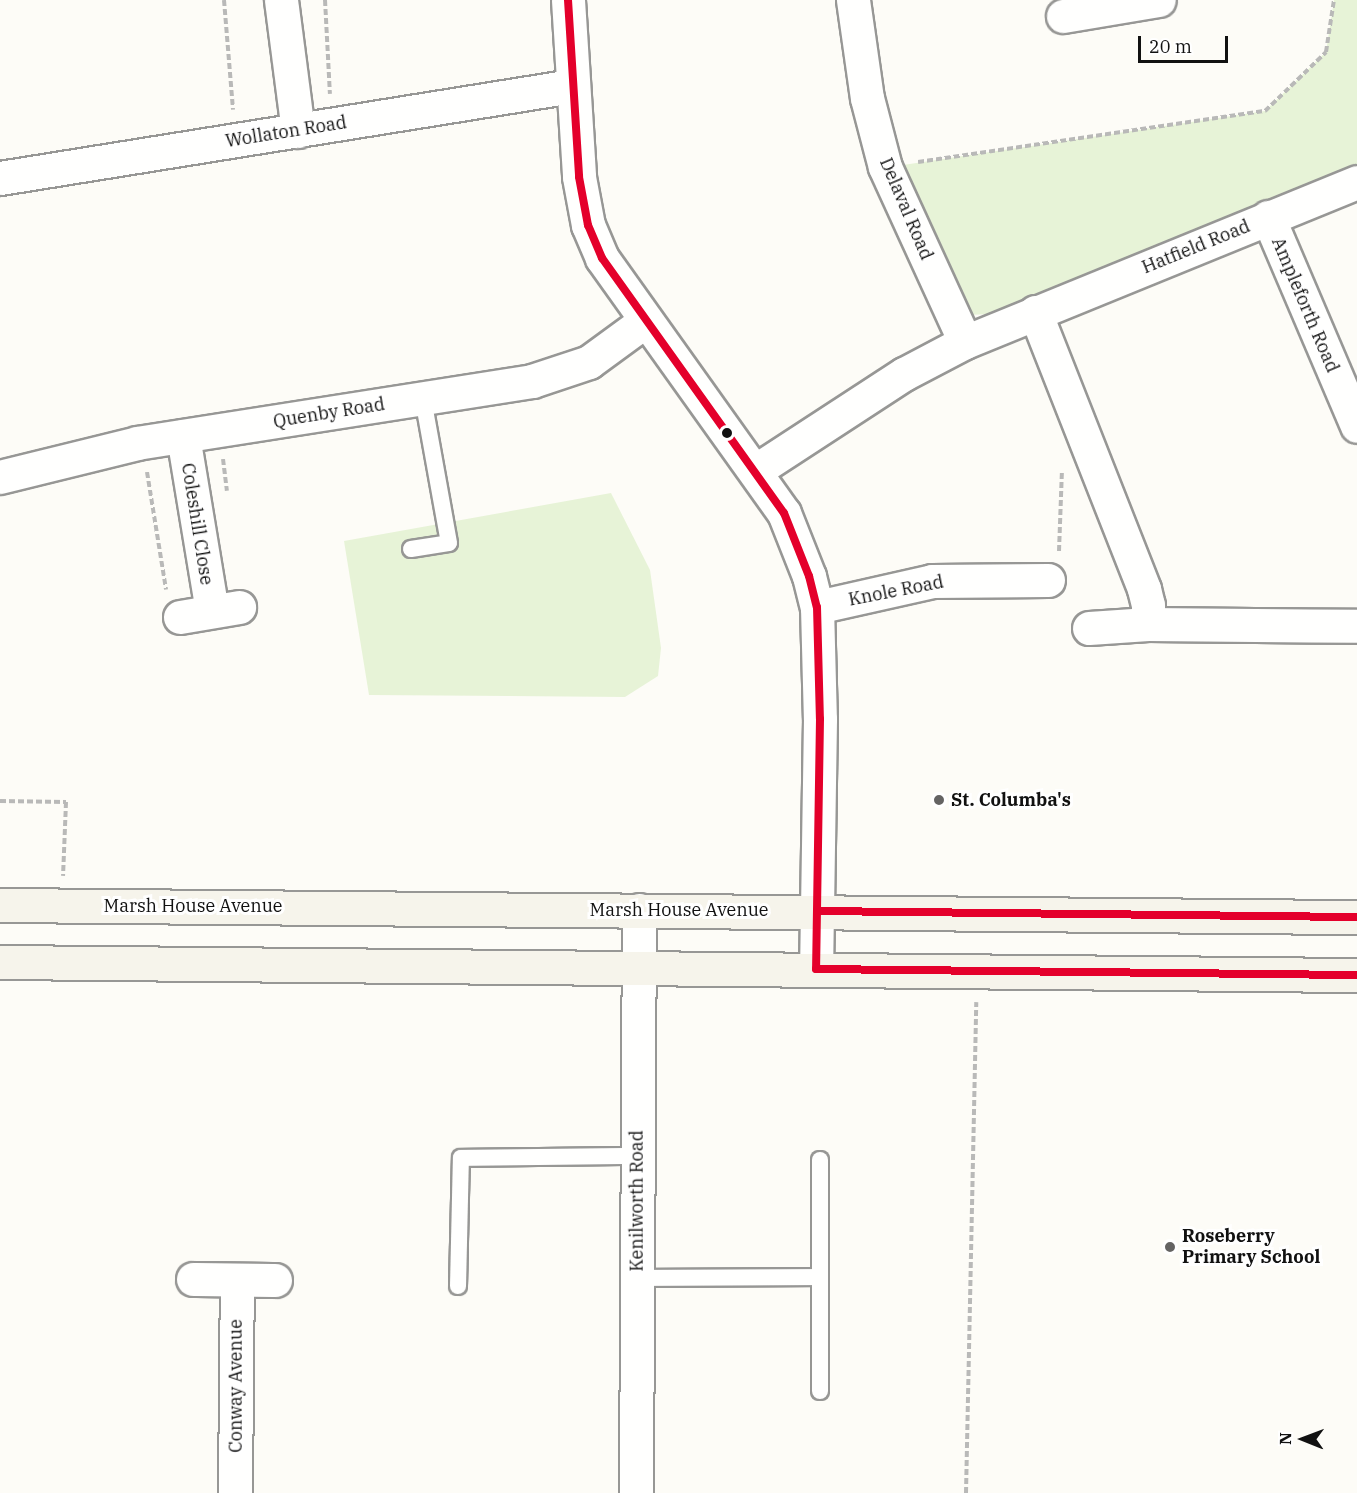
<!DOCTYPE html>
<html>
<head>
<meta charset="utf-8">
<style>
  body { margin:0 }
  #map { position:relative; width:1357px; height:1493px; overflow:hidden; background:#fdfcf7; font-family:"IBM Plex Serif",serif }
  div>[style] { position:absolute }
  [style*='--x'] { left:calc(var(--x)*1px); top:calc(var(--y)*1px); width:calc(var(--w)*1px); rotate:calc(var(--a)*1deg) }
  .green>* { inset:0; background:#e7f3d7 }
  .path>* { height:4px; margin-top:-2px; transform-origin:0; background:repeating-linear-gradient(90deg,#b9b9b8 0 6px,transparent 0 9px) }
  .roads { filter:drop-shadow(2px 0 #979795) drop-shadow(-2px 0 #979795) drop-shadow(0 2px #979795) drop-shadow(0 -2px #979795) }
  .lane>* { height:16px; margin:-8px; padding:0 8px; transform-origin:8px; border-radius:8px; background:#fffffe }
  .street>* { height:33px; margin:-16.5px; padding:0 16.5px; transform-origin:16.5px; border-radius:16.5px; background:#fffffe }
  .secondary>* { height:33px; margin:-16.5px; padding:0 16.5px; transform-origin:16.5px; border-radius:16.5px; background:#f6f4eb }
  .bus-1>* { height:8px; margin:-4px; padding:0 4px; transform-origin:4px; border-radius:4px; background:#e4002b }
  .dots>* { width:16px; height:16px; translate:-50% -50%; box-sizing:border-box; border:3px solid #fff; border-radius:50% }
  span { translate:-50% -50%; white-space:nowrap; text-align:center; line-height:1.15; -webkit-text-stroke:6px #fff; paint-order:stroke }
  .street-label { font-size:18px; color:#111 }
  .poi-label { font-size:18px; color:#111; font-weight:700 }
  .left { translate:0 -50%; text-align:left }
  .north { position:absolute; left:1273px; top:1409px; width:60px; height:60px; -webkit-text-stroke:4px #fff; paint-order:stroke; rotate:271deg; font-size:16px; font-weight:700; line-height:24px; text-align:center; color:#111 }
  .north::after { content:''; display:block; margin:auto; width:21px; height:27px; background:#111; clip-path:polygon(50% 0,100% 100%,50% 72%,0 100%) }
  .scale { position:absolute; left:1138px; top:36px; width:90px; height:27px; box-sizing:border-box; border:3px solid #111; border-top:0; padding-left:8px; font-size:18px; line-height:21px; white-space:nowrap; color:#111; -webkit-text-stroke:4px #fff; paint-order:stroke }
</style>
</head>
<body>
<div id="map">
  <div class="green">
    <i style="clip-path:polygon(1334px 0,1357px 0,1357px 170px,992px 314px,967px 315px,903px 165px,1265px 111px,1326px 52px)"></i>
    <i style="clip-path:polygon(611px 493px,650px 570px,661px 648px,658px 676px,625px 697px,369px 695px,344px 541px)"></i>
  </div>
  <div class="path">
    <i style="--x:224;--y:0;--w:110;--a:85.3"></i>
    <i style="--x:325;--y:0;--w:94;--a:87"></i>
    <i style="--x:918;--y:162;--w:351;--a:-8.4"></i>
    <i style="--x:1265;--y:111;--w:85;--a:-44"></i>
    <i style="--x:1326;--y:52;--w:53;--a:-81.3"></i>
    <i style="--x:223;--y:459;--w:32;--a:83"></i>
    <i style="--x:147;--y:472;--w:119;--a:80.8"></i>
    <i style="--x:1059;--y:551;--w:80;--a:-87.9"></i>
    <i style="--x:0;--y:801;--w:66;--a:0.9"></i>
    <i style="--x:66;--y:802;--w:74;--a:92.3"></i>
    <i style="--x:966;--y:1493;--w:491;--a:-88.8"></i>
  </div>
  <div class="roads">
    <div class="lane">
      <i style="--x:411;--y:549;--w:38;--a:-9"></i>
      <i style="--x:449;--y:543;--w:147;--a:-100.2"></i>
      <i style="--x:637;--y:1278;--w:183;--a:-0.3"></i>
      <i style="--x:820;--y:1277;--w:117;--a:-90"></i>
      <i style="--x:458;--y:1286;--w:128;--a:-88.7"></i>
      <i style="--x:461;--y:1158;--w:176;--a:-0.7"></i>
      <i style="--x:820;--y:1391;--w:114;--a:-90"></i>
    </div>
    <div class="street">
      <i style="--x:281;--y:0;--w:132;--a:82.6"></i>
      <i style="--x:568;--y:0;--w:177;--a:86.4"></i>
      <i style="--x:579;--y:177;--w:49;--a:79.4"></i>
      <i style="--x:588;--y:225;--w:36;--a:67"></i>
      <i style="--x:602;--y:258;--w:313;--a:54.5"></i>
      <i style="--x:784;--y:513;--w:68;--a:68.4"></i>
      <i style="--x:809;--y:576;--w:32;--a:76"></i>
      <i style="--x:817;--y:607;--w:112;--a:88.5"></i>
      <i style="--x:820;--y:719;--w:250;--a:90.9"></i>
      <i style="--x:853;--y:0;--w:99;--a:81.9"></i>
      <i style="--x:867;--y:98;--w:71;--a:75.4"></i>
      <i style="--x:885;--y:167;--w:192;--a:65.4"></i>
      <i style="--x:1063;--y:16;--w:97;--a:-9.5"></i>
      <i style="--x:0;--y:178;--w:579;--a:-9.14"></i>
      <i style="--x:1268;--y:217;--w:227;--a:66.9"></i>
      <i style="--x:1035;--y:312;--w:298;--a:68.5"></i>
      <i style="--x:1144;--y:589;--w:16;--a:76"></i>
      <i style="--x:1148;--y:605;--w:19;--a:90"></i>
      <i style="--x:183;--y:436;--w:177;--a:80.6"></i>
      <i style="--x:755;--y:471;--w:178;--a:-33.1"></i>
      <i style="--x:904;--y:374;--w:69;--a:-27.7"></i>
      <i style="--x:965;--y:342;--w:423;--a:-22.2"></i>
      <i style="--x:0;--y:477;--w:141;--a:-13.9"></i>
      <i style="--x:137;--y:443;--w:400;--a:-8.9"></i>
      <i style="--x:532;--y:381;--w:60;--a:-18.4"></i>
      <i style="--x:589;--y:362;--w:69;--a:-36.2"></i>
      <i style="--x:817;--y:607;--w:118;--a:-12.7"></i>
      <i style="--x:932;--y:581;--w:116;--a:-0.5"></i>
      <i style="--x:180;--y:617;--w:60;--a:-9.6"></i>
      <i style="--x:1089;--y:628;--w:59;--a:-3.9"></i>
      <i style="--x:1148;--y:624;--w:209;--a:0.5"></i>
      <i style="--x:193;--y:1279;--w:82;--a:0.7"></i>
      <i style="--x:235;--y:1493;--w:213;--a:-89.5"></i>
      <i style="--x:636;--y:1493;--w:583;--a:-89.71"></i>
    </div>
    <div class="secondary">
      <i style="--x:0;--y:905;--w:1357;--a:0.51"></i>
      <i style="--x:0;--y:962;--w:1357;--a:0.55"></i>
    </div>
  </div>
  <div class="bus-1">
    <i style="--x:568;--y:0;--w:177;--a:86.4"></i>
    <i style="--x:579;--y:177;--w:49;--a:79.4"></i>
    <i style="--x:588;--y:225;--w:36;--a:67"></i>
    <i style="--x:602;--y:258;--w:313;--a:54.5"></i>
    <i style="--x:784;--y:513;--w:68;--a:68.4"></i>
    <i style="--x:809;--y:576;--w:32;--a:76"></i>
    <i style="--x:817;--y:607;--w:112;--a:88.5"></i>
    <i style="--x:820;--y:719;--w:250;--a:90.9"></i>
    <i style="--x:816;--y:969;--w:541;--a:0.64"></i>
    <i style="--x:817;--y:911;--w:540;--a:0.64"></i>
  </div>
  <div class="dots">
    <i style="left:727px;top:433px;background:#111"></i>
    <i style="left:939px;top:800px;background:#646362"></i>
    <i style="left:1170px;top:1247px;background:#646362"></i>
  </div>
  <div class="street-label">
    <span style="left:286px;top:132px;rotate:-9deg">Wollaton Road</span>
    <span style="left:906px;top:209px;rotate:67deg">Delaval Road</span>
    <span style="left:1196px;top:247px;rotate:-22deg">Hatfield Road</span>
    <span style="left:1305px;top:305px;rotate:67deg">Ampleforth Road</span>
    <span style="left:329px;top:413px;rotate:-9deg">Quenby Road</span>
    <span style="left:197px;top:524px;rotate:81deg">Coleshill Close</span>
    <span style="left:896px;top:591px;rotate:-11deg">Knole Road</span>
    <span style="left:193px;top:906px">Marsh House Avenue</span>
    <span style="left:679px;top:910px">Marsh House Avenue</span>
    <span style="left:637px;top:1201px;rotate:-90deg">Kenilworth Road</span>
    <span style="left:236px;top:1386px;rotate:-90deg">Conway Avenue</span>
  </div>
  <div class="poi-label">
    <span class="left" style="left:951px;top:800px">St. Columba's</span>
    <span class="left" style="left:1182px;top:1247px">Roseberry<br>Primary School</span>
  </div>
  <div class="north">N</div>
  <div class="scale">20 m</div>
</div>
</body>
</html>
